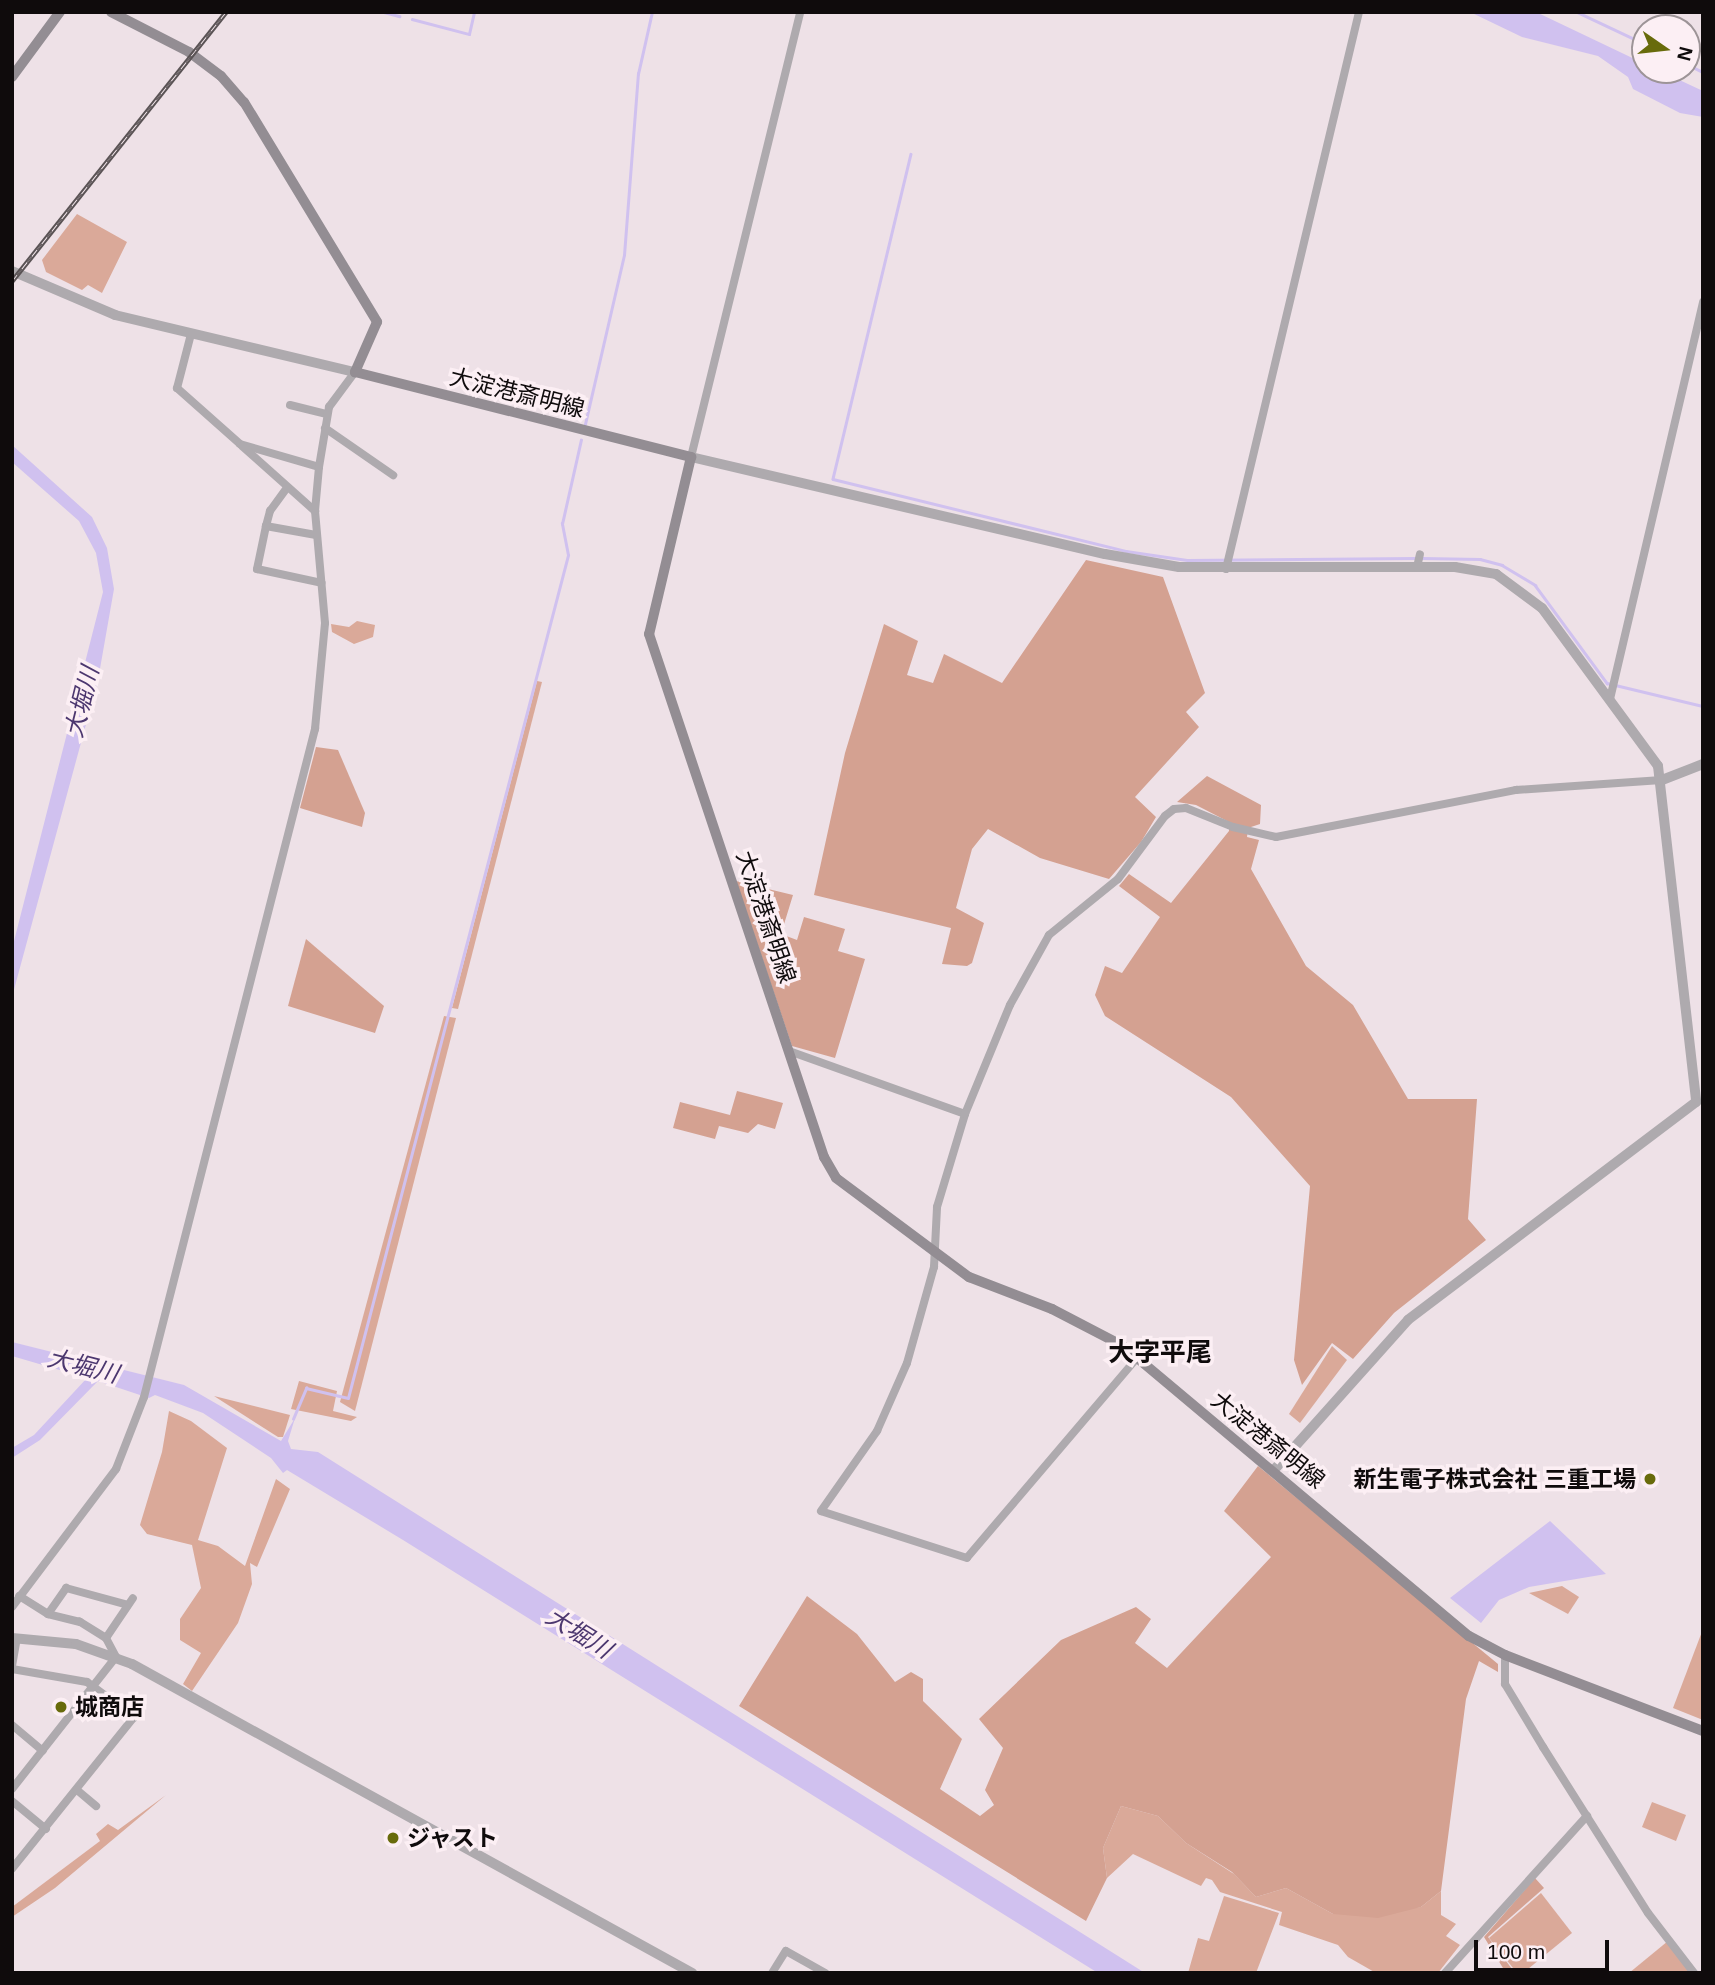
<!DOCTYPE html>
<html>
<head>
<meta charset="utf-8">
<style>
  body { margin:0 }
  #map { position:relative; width:1715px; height:1985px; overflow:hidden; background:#eee1e7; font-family:Helvetica,"Noto Sans JP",sans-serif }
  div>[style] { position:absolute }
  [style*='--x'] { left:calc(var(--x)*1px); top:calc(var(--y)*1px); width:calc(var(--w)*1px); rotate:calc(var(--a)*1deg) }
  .green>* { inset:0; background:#daa999 }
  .forest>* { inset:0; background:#d4a191 }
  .water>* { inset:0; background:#d0c1ef }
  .stream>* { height:2.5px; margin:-1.25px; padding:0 1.25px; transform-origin:1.25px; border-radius:1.25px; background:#d0c1ef }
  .minor>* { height:8px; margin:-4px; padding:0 4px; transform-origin:4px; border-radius:4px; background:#aeaaae }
  .tertiary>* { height:10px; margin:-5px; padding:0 5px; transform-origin:5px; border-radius:5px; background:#aeaaae }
  .secondary>* { height:10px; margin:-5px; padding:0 5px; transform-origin:5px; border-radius:5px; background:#938d93 }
  .rail>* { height:5px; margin-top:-2.5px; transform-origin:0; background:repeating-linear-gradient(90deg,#fceff4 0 8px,#5a5355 0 16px); box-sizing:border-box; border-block:2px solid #5a5355 }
  .dots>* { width:19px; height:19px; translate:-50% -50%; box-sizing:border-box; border:4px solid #fceff4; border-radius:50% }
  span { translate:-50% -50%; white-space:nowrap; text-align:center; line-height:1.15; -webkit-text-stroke:7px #fceff4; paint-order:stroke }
  .street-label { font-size:23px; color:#0f0b0c }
  .poi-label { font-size:23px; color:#0f0b0c; font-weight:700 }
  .right { translate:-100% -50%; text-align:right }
  .left { translate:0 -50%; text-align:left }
  .water-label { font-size:24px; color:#4c376f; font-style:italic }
  .quarter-label { font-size:26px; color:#0f0b0c; font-weight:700 }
  .frame { position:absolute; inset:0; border:14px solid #0f0b0c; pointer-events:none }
  .north { position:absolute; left:1631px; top:14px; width:70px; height:70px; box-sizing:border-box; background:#fceff4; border:2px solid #9d9497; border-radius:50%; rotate:104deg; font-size:19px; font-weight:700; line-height:28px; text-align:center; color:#0f0b0c }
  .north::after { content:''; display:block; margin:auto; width:24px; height:32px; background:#686b0b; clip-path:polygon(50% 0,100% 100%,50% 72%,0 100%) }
  .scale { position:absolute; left:1474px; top:1940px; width:135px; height:32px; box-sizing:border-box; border:4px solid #0f0b0c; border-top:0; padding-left:9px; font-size:21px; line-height:24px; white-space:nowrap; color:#0f0b0c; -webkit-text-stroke:5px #fceff4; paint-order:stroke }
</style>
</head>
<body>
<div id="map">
  <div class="green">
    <i style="clip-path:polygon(77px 214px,127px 242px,102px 293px,88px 285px,82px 290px,46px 272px,42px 260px)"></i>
    <i style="clip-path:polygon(357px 621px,375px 625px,373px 637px,354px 644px,332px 632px,331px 624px,349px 627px)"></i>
    <i style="clip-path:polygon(537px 681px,542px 682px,458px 1009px,452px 1008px)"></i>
    <i style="clip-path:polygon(444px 1016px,456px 1018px,355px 1411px,340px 1402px)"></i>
    <i style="clip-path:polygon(1332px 1346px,1347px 1360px,1300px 1423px,1289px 1414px)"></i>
    <i style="clip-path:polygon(299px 1381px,337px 1391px,333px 1411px,357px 1417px,351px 1421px,291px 1409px)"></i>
    <i style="clip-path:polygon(214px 1396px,290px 1415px,283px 1437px,278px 1437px)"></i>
    <i style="clip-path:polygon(169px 1411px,191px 1421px,227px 1448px,198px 1540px,218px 1546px,245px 1566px,276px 1479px,290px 1489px,257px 1567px,250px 1563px,252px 1584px,238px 1623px,192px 1691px,183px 1684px,201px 1653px,180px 1640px,180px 1619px,201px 1588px,192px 1545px,147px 1534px,140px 1525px,162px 1452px)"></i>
    <i style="clip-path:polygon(1562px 1586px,1579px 1597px,1568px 1614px,1529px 1593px)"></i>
    <i style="clip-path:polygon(1703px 1629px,1703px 1720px,1673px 1708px)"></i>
    <i style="clip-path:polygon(166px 1795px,55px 1888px,12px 1917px,12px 1907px,100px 1841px,96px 1834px,108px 1824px,118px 1830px)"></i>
    <i style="clip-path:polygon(1652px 1802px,1686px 1815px,1676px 1841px,1642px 1827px)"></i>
    <i style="clip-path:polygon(1121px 1806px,1158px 1816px,1186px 1843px,1234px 1874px,1256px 1897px,1286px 1888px,1333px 1914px,1357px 1913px,1421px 1907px,1441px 1891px,1441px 1915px,1456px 1924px,1446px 1936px,1460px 1945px,1438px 1973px,1376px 1973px,1348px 1957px,1338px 1945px,1279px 1925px,1282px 1912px,1220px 1892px,1212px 1880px,1206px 1878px,1201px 1886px,1133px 1854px,1107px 1878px,1103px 1848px)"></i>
    <i style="clip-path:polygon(1541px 1893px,1572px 1933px,1523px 1973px,1517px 1973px,1489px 1938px)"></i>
    <i style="clip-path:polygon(1224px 1896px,1279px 1913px,1256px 1973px,1188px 1973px,1198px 1938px,1209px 1941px)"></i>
    <i style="clip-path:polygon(1668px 1941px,1693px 1973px,1629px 1973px)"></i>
  </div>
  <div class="forest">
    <i style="clip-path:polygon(1086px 560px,1163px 577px,1205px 693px,1186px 712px,1199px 727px,1135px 797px,1156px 817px,1141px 842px,1109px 879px,1040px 858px,988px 829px,972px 849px,956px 908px,984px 923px,972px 963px,967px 966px,942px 964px,951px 928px,814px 895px,845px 753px,884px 624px,918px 641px,907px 675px,933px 683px,944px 654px,1002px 683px)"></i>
    <i style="clip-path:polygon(316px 747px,338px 750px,365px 813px,362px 827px,300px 808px)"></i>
    <i style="clip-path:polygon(1207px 776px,1261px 805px,1260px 824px,1248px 828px,1247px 837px,1259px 840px,1251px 869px,1306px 966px,1353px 1005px,1408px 1099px,1477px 1099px,1468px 1219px,1486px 1240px,1394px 1313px,1353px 1359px,1332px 1343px,1302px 1385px,1294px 1360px,1310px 1186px,1231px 1097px,1105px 1016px,1095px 995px,1105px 966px,1122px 973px,1160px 917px,1119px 886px,1129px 874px,1171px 903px,1229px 831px,1229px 822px,1196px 805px,1177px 802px)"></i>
    <i style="clip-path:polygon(736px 881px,793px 895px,781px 934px,797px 940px,804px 917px,845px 929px,838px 951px,865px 959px,835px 1058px,792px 1046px)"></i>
    <i style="clip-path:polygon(306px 939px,384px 1006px,375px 1033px,288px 1006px)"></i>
    <i style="clip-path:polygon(737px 1091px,783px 1103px,775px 1129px,758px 1124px,748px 1133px,719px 1126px,715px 1139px,673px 1128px,680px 1102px,730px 1115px)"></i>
    <i style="clip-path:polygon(1258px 1466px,1498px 1664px,1498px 1672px,1479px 1661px,1466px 1699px,1441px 1891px,1421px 1907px,1378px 1918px,1333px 1914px,1286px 1888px,1256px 1897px,1232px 1872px,1186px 1843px,1158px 1816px,1121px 1806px,1103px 1848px,1107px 1878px,1086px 1921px,739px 1706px,807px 1596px,857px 1634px,895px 1682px,911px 1672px,923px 1679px,923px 1701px,962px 1739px,940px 1789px,980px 1816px,994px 1805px,985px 1790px,1003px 1748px,979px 1719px,1061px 1640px,1136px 1607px,1151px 1619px,1135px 1643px,1167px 1668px,1271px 1557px,1224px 1511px)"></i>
    <i style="clip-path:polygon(1535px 1878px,1544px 1888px,1488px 1937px,1515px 1973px,1506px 1973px,1484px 1937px)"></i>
  </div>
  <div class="water">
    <i style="clip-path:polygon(1470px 12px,1536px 12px,1645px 64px,1645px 70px,1658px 70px,1703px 91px,1703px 117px,1680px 113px,1633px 89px,1628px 77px,1598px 56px,1522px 37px)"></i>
    <i style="clip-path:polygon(12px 445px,92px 517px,107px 548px,114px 589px,98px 680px,12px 997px,12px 949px,103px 592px,96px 553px,79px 521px,12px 462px)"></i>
    <i style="clip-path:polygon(12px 1342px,184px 1385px,281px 1441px,295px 1418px,288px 1441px,291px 1449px,318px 1452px,1145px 1973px,1098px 1973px,403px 1540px,287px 1470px,283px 1473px,271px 1458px,203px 1413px,155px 1395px,149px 1398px,98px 1381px,40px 1440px,12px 1458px,12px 1448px,34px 1435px,87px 1378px,12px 1356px)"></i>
    <i style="clip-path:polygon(1550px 1521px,1606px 1574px,1529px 1587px,1499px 1600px,1481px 1623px,1450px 1598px)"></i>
  </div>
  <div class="stream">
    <i style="--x:384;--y:12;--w:16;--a:15"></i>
    <i style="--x:1577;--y:12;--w:75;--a:25.2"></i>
    <i style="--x:412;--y:19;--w:59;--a:14.7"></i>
    <i style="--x:469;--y:34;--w:23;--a:-77"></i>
    <i style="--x:1687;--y:64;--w:18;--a:27"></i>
    <i style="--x:911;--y:154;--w:334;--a:103.5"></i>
    <i style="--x:833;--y:479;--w:302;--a:13.8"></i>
    <i style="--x:1126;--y:551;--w:63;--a:8.3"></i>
    <i style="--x:1188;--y:560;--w:227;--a:-0.5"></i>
    <i style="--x:585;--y:424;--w:173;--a:-77"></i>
    <i style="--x:624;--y:255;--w:182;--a:-85.6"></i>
    <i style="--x:638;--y:74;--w:64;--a:-77.3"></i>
    <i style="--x:1422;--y:558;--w:58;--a:1"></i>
    <i style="--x:1480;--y:559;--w:23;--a:15"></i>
    <i style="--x:1502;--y:565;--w:39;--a:31"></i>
    <i style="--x:1535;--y:585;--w:122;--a:53.7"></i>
    <i style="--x:1607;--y:683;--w:99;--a:13.5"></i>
    <i style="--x:293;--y:1419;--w:34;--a:-67"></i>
    <i style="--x:306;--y:1388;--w:43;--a:13.4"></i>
    <i style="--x:348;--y:1398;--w:871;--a:-75.37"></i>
    <i style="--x:568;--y:555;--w:32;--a:-101"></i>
    <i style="--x:562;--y:524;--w:86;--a:-77.3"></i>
  </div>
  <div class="minor">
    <i style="--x:191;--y:334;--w:56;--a:104.5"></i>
    <i style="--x:177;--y:388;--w:84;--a:41.6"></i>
    <i style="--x:240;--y:444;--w:82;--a:16.2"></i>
    <i style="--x:290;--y:405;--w:38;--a:14"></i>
    <i style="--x:325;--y:428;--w:83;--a:34.7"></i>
    <i style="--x:242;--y:446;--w:98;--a:41.7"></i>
    <i style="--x:691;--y:457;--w:458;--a:-76.2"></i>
    <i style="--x:266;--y:526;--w:16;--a:-75"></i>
    <i style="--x:270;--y:511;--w:29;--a:-54"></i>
    <i style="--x:316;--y:535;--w:51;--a:-169.8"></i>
    <i style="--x:266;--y:526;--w:44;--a:101.8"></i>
    <i style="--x:257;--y:569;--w:66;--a:12.2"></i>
    <i style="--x:1417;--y:567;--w:13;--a:-77"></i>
    <i style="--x:1226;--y:569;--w:573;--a:-76.57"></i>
    <i style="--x:1610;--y:699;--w:408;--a:-76.8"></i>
    <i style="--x:789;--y:1051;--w:187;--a:19.7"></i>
    <i style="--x:1137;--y:1358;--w:262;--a:130.4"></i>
    <i style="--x:967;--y:1558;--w:153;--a:-162.2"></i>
    <i style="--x:821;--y:1511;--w:98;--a:-55"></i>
    <i style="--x:877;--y:1431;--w:74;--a:-66.2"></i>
    <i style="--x:907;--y:1363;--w:100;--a:-74.3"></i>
    <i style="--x:934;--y:1267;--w:60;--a:-87.1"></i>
    <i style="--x:937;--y:1207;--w:97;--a:-73.2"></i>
    <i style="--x:965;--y:1114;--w:118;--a:-67.6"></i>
    <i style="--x:1010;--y:1005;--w:80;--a:-60.9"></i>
    <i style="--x:1049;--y:935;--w:89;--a:-39.1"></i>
    <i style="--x:1118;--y:879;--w:79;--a:-53.3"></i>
    <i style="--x:1165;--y:816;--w:11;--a:-38"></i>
    <i style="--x:1174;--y:809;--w:12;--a:-5"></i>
    <i style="--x:1186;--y:808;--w:51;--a:22"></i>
    <i style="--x:1233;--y:827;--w:44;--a:13.1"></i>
    <i style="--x:1276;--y:837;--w:245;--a:-11.1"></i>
    <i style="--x:1516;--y:790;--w:146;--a:-3.9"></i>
    <i style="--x:12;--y:1607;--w:173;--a:-53"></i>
    <i style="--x:116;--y:1469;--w:77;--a:-68.7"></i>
    <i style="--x:144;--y:1397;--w:690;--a:-75.64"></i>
    <i style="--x:315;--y:729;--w:106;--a:-84.6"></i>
    <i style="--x:325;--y:623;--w:112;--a:-95.1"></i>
    <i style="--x:315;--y:511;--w:44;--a:-84.8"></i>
    <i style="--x:319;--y:467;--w:61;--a:-80.5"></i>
    <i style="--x:329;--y:407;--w:44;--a:-53.4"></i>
    <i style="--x:48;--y:1614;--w:32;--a:-55"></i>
    <i style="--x:66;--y:1588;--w:64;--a:15.3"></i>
    <i style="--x:106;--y:1638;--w:48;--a:-56"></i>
    <i style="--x:1505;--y:1655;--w:29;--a:90"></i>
    <i style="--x:1505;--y:1684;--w:74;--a:58.9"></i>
    <i style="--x:1543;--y:1747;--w:196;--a:57.7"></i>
    <i style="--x:1648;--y:1913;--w:76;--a:52.5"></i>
    <i style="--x:12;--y:1666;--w:28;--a:-80"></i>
    <i style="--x:12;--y:1669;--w:76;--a:9.8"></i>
    <i style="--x:87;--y:1682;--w:59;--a:36.7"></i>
    <i style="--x:134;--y:1717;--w:195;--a:128.8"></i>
    <i style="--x:12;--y:1725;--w:40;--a:40"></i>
    <i style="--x:12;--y:1789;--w:168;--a:-51.8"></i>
    <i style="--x:116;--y:1657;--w:21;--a:-118"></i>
    <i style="--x:106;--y:1638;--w:31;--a:-148"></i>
    <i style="--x:80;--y:1622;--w:33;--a:-166"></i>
    <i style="--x:48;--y:1614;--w:34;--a:-148"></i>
    <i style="--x:77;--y:1790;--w:25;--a:40"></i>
    <i style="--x:12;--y:1801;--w:44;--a:39.5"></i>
    <i style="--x:772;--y:1973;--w:26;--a:-58"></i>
    <i style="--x:786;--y:1951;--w:45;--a:29.4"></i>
    <i style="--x:1445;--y:1973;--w:212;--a:-47.9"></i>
  </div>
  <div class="tertiary">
    <i style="--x:12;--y:271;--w:112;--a:23.1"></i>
    <i style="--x:115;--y:315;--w:247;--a:13.4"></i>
    <i style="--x:691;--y:457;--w:425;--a:13.2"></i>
    <i style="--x:1105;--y:554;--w:75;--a:10"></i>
    <i style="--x:1179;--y:567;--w:276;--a:0"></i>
    <i style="--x:1455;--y:567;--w:42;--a:9.7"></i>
    <i style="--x:1496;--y:574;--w:57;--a:36.5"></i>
    <i style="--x:1542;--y:608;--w:196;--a:53.7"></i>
    <i style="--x:1658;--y:766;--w:338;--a:83.5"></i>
    <i style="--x:1696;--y:1102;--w:361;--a:142.9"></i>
    <i style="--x:1408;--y:1320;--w:201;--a:131.8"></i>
    <i style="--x:1662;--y:780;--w:44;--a:-21.3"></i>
    <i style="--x:12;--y:1638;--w:64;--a:5.4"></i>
    <i style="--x:76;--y:1644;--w:59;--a:19.7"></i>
    <i style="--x:132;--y:1664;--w:640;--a:28.89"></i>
  </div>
  <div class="secondary">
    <i style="--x:111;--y:12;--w:88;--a:27.1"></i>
    <i style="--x:189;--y:52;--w:40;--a:37"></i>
    <i style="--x:221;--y:76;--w:35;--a:49"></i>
    <i style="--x:244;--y:102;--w:257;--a:58.8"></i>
    <i style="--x:377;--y:322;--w:55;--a:113.7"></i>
    <i style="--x:355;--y:372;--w:347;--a:14.2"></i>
    <i style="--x:691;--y:457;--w:182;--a:103.3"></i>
    <i style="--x:649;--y:634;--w:552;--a:71.5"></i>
    <i style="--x:824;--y:1157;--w:24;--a:60"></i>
    <i style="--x:836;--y:1178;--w:166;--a:36.7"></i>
    <i style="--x:969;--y:1277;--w:89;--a:21.1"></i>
    <i style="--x:1052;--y:1309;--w:80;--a:27.5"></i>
    <i style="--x:1123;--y:1346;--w:451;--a:40"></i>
    <i style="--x:1469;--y:1636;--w:41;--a:27.8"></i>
    <i style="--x:1505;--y:1655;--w:212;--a:21"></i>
    <i style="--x:12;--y:77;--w:81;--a:-53.6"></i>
  </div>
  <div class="rail">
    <i style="--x:12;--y:281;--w:344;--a:-51.5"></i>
  </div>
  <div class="dots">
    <i style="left:1650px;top:1479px;background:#686b0b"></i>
    <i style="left:61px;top:1707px;background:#686b0b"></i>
    <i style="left:393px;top:1838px;background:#686b0b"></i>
  </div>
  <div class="street-label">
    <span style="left:517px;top:393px;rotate:14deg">大淀港斎明線</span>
    <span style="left:766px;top:917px;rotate:71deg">大淀港斎明線</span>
    <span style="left:1268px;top:1440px;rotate:39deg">大淀港斎明線</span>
  </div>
  <div class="poi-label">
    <span class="right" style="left:1636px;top:1479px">新生電子株式会社 三重工場</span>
    <span class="left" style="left:75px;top:1707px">城商店</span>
    <span class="left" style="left:407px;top:1838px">ジャスト</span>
  </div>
  <div class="water-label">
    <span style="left:82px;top:702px;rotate:-76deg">大堀川</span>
    <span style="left:83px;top:1366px;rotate:14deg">大堀川</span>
    <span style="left:579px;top:1633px;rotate:32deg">大堀川</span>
  </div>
  <div class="quarter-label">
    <span style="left:1160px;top:1353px">大字平尾</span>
  </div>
  <div class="frame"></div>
  <div class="north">N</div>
  <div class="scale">100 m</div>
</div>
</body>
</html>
